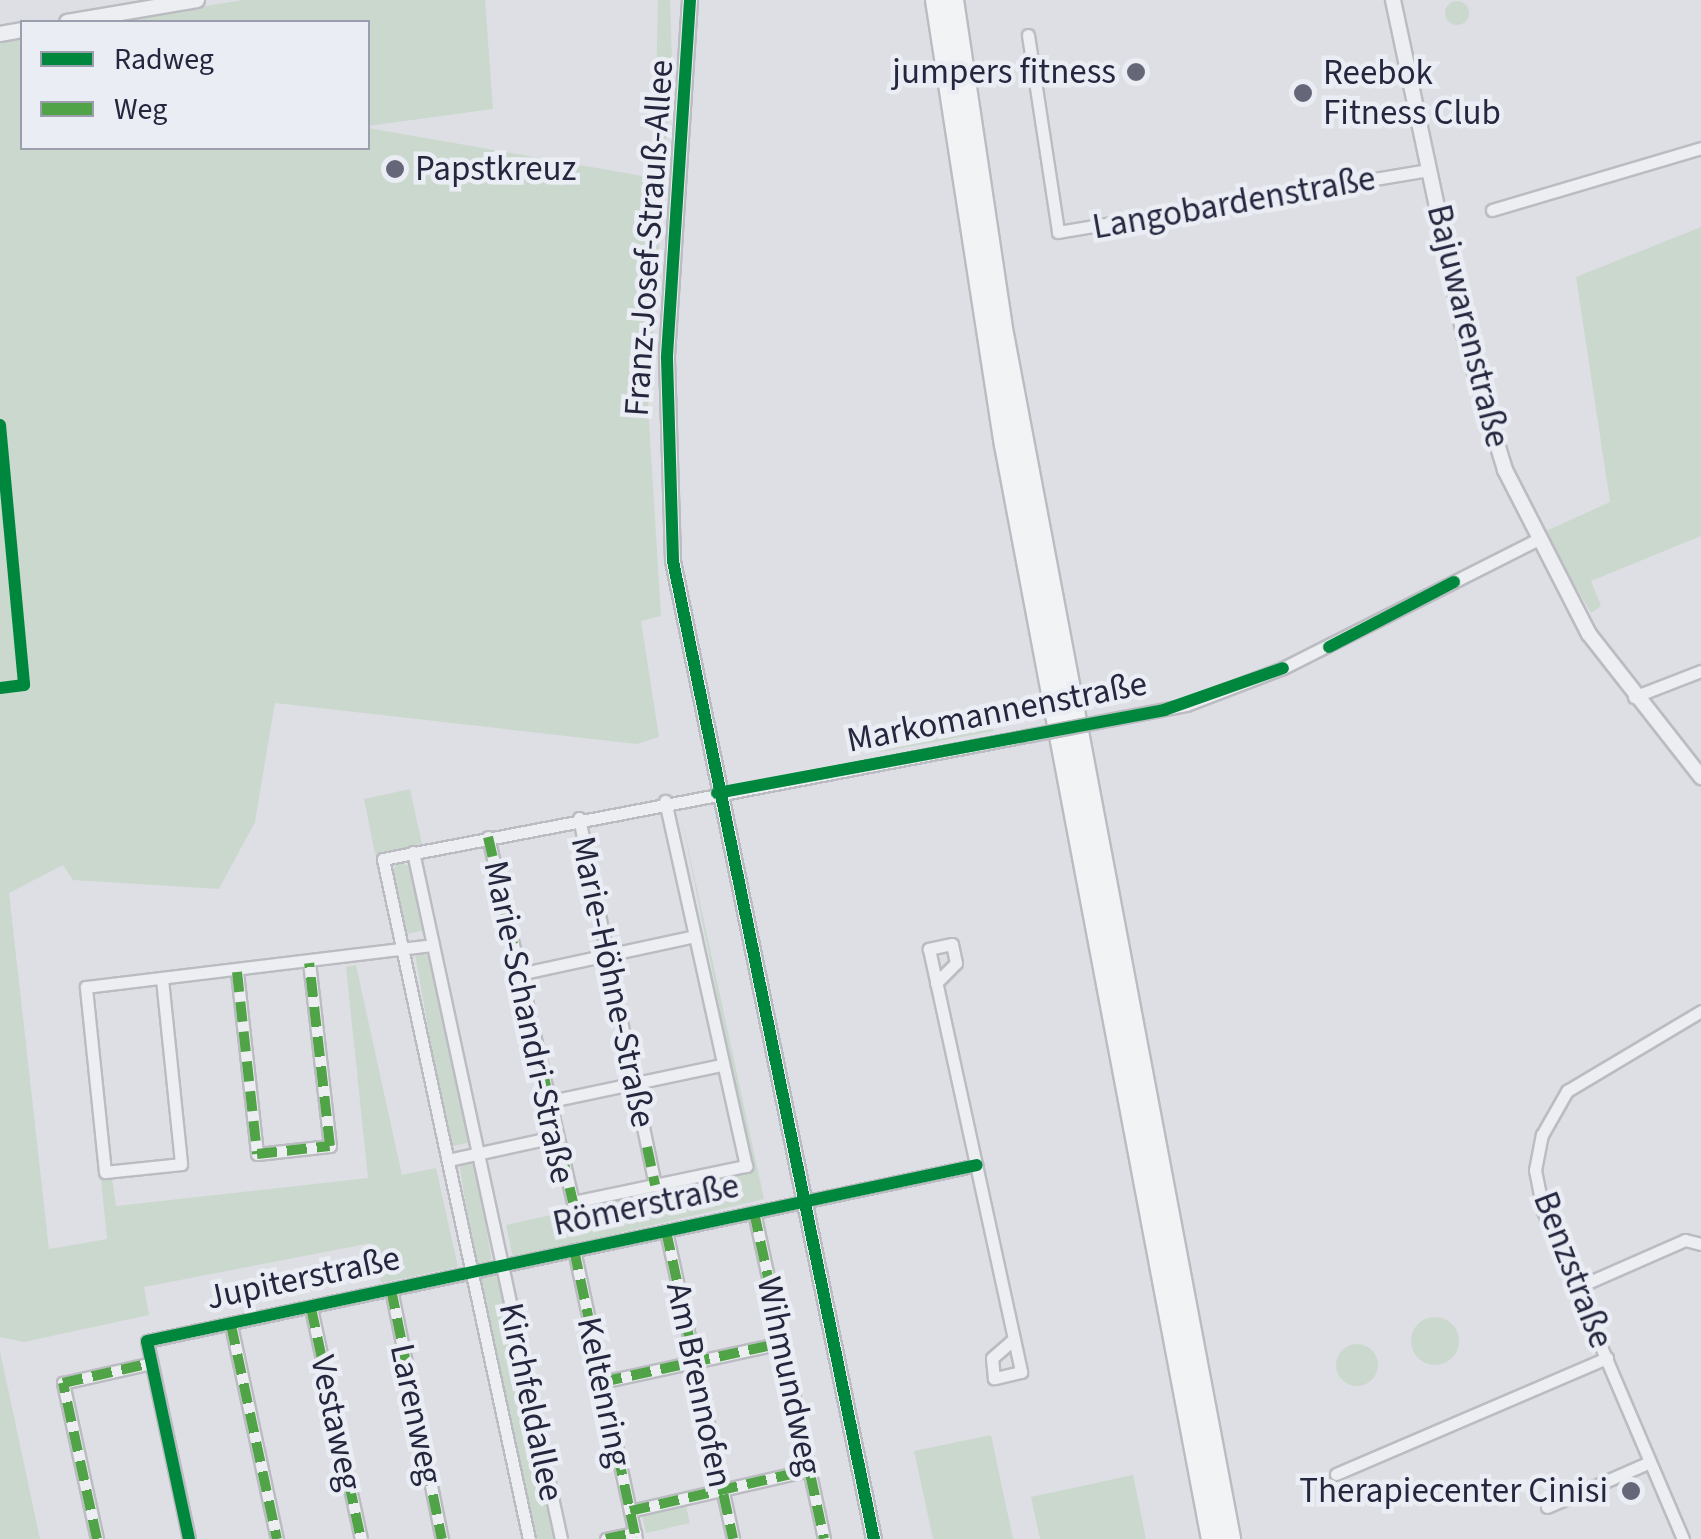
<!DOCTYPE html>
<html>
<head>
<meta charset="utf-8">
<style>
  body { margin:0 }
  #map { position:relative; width:1701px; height:1539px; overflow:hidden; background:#dedfe4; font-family:"Source Sans 3",sans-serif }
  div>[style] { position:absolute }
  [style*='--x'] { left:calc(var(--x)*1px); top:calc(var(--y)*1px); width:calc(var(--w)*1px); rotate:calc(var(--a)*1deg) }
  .green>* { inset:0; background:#cbd8ce }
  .round { border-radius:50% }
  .roads { filter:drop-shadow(2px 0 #bbbcc2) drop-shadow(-2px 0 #bbbcc2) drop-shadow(0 2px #bbbcc2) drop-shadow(0 -2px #bbbcc2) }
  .minor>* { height:11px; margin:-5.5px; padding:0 5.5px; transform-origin:5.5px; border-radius:5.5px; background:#edeef1 }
  .tertiary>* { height:14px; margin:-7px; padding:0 7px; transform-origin:7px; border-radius:7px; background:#edeef1 }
  .motorway>* { height:20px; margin:-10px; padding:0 10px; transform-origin:10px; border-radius:10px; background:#f2f3f5 }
  .bridges { filter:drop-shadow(2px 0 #bbbcc2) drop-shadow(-2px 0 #bbbcc2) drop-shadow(0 2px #bbbcc2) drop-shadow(0 -2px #bbbcc2) }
  .minor-bridge>* { height:11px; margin:-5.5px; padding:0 5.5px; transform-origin:5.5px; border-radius:5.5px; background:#edeef1 }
  .quiet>* { height:10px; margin-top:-5px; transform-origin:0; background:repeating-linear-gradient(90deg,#50a346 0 20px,transparent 0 30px) }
  .cycleway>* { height:12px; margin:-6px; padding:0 6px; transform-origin:6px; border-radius:6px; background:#00873e }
  .dots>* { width:28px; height:28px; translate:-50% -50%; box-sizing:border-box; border:5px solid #ebedf5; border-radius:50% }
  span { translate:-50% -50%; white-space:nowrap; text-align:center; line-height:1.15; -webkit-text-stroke:9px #ebedf5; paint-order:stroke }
  .poi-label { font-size:35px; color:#24273e }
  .right { translate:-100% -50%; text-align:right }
  .left { translate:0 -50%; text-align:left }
  .street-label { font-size:35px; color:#24273e }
  .legend { position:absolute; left:20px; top:20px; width:350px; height:130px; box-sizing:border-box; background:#ebedf5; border:2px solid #9b9eac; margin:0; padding:12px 18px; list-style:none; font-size:30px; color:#24273e }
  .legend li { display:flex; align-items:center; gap:20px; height:50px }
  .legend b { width:50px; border:2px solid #9b9eac }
</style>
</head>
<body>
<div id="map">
  <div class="green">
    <i style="clip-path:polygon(243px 0,485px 0,493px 109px,368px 126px,368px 22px,108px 22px)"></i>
    <i style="clip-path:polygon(658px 0,670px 0,672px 59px,648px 406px,661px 616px,641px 621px,659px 737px,637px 744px,275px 703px,255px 822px,219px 889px,73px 880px,63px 865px,9px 893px,49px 1249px,107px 1239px,101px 1179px,112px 1178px,116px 1206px,368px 1178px,346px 967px,356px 965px,402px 1175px,436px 1168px,458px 1267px,381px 1283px,371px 1243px,144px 1287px,149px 1315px,24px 1342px,0 1337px,0 42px,22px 38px,22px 148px,368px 148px,368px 128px,654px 178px)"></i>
    <i class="round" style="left:1445px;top:1px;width:24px;height:24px"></i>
    <i style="clip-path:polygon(1701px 227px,1701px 536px,1591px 581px,1601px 606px,1591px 613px,1544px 532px,1610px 502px,1576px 277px)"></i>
    <i style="clip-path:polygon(987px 719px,994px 731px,880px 752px,879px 749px)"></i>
    <i style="clip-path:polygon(410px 789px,422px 844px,375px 854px,364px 799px)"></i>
    <i style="clip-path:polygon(680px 810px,764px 1199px,513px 1258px,506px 1225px,752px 1171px)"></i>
    <i style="clip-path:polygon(398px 862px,412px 867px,425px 930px,403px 935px,391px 873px)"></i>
    <i style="clip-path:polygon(415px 954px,430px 955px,471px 1142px,449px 1147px)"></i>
    <i style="clip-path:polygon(459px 1162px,476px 1164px,492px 1263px,475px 1263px)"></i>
    <i style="clip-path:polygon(486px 1274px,501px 1278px,555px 1539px,533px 1539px,480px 1283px)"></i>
    <i class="round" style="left:1411px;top:1317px;width:48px;height:48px"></i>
    <i class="round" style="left:1336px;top:1344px;width:42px;height:42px"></i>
    <i style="clip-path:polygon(0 1351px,40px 1539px,0 1539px)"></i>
    <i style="clip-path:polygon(991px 1435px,1013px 1539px,933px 1539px,914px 1451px)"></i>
    <i style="clip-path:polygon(1133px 1475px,1146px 1539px,1040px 1539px,1031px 1497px)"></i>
    <i style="clip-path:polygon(685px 1502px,690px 1523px,646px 1533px,641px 1512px)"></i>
  </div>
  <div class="roads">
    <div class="minor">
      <i style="--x:1028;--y:35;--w:199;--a:81.3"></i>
      <i style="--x:1058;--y:232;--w:376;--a:-9.5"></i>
      <i style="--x:1492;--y:210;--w:218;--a:-16.5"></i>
      <i style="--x:1634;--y:697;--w:72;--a:-21.2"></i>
      <i style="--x:1108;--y:720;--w:79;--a:-10.9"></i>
      <i style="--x:1186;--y:705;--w:104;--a:-20.9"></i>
      <i style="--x:1283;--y:668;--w:284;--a:-26.8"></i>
      <i style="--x:579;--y:818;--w:375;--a:78.3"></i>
      <i style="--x:488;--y:837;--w:375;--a:76.9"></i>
      <i style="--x:573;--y:1202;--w:177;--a:-11.8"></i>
      <i style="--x:746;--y:1166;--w:374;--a:-102.5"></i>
      <i style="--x:413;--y:852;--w:703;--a:77.84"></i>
      <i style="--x:237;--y:972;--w:183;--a:83.7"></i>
      <i style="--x:257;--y:1154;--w:73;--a:-6.3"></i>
      <i style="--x:330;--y:1146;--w:184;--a:-96.5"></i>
      <i style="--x:519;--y:974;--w:180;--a:-12.2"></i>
      <i style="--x:162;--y:979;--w:186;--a:84.1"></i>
      <i style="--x:181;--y:1164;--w:76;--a:174"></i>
      <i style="--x:105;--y:1172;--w:186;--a:-95.9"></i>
      <i style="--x:86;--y:987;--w:349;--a:-6.9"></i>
      <i style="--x:936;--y:983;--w:28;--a:-45"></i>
      <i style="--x:956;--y:963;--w:19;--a:-102"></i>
      <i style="--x:952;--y:944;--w:24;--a:168"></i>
      <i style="--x:929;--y:949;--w:433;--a:77.7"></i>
      <i style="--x:1021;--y:1372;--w:28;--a:167"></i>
      <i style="--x:994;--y:1378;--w:20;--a:-96"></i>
      <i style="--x:992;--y:1358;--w:29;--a:-41"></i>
      <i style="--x:546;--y:1102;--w:179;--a:-11.9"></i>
      <i style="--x:448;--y:1160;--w:108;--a:-12.2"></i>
      <i style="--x:754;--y:1212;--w:334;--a:77.9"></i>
      <i style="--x:666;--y:1231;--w:315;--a:77.7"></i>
      <i style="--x:574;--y:1250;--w:296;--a:77.9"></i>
      <i style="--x:1578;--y:1287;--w:117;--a:-23.7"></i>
      <i style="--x:1685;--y:1240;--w:16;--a:14"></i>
      <i style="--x:391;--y:1289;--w:255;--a:78.5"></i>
      <i style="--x:311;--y:1308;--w:236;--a:77.8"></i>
      <i style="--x:231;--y:1325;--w:219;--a:77.9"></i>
      <i style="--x:602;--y:1382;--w:183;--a:-12.3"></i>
      <i style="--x:1336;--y:1474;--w:295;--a:-23.2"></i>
      <i style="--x:1547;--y:1507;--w:112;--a:-23.6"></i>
      <i style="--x:630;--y:1511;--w:184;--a:-12.9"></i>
      <i style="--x:97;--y:1539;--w:160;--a:-102.3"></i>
      <i style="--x:63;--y:1383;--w:91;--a:-12.7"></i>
      <i style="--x:189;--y:1539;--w:202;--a:-102"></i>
      <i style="--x:147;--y:1341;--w:848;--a:-11.97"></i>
      <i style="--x:529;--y:1539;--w:695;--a:-102.12"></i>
      <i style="--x:383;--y:859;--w:655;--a:-10.83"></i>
      <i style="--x:606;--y:1539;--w:30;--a:-12"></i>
      <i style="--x:1683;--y:1539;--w:358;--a:-113.1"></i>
      <i style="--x:1543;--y:1210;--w:41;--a:-101.3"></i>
      <i style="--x:1535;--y:1170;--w:36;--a:-79"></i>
      <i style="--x:1542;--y:1135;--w:51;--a:-60.4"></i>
      <i style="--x:1567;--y:1091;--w:156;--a:-30.8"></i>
    </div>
    <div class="tertiary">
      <i style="--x:690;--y:0;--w:359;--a:93.7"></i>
      <i style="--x:667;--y:358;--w:203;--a:88.3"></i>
      <i style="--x:673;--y:561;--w:998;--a:78.39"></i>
      <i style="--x:1393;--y:0;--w:351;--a:78"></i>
      <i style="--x:1466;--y:343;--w:133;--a:72.9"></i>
      <i style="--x:1505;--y:470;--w:184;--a:62.9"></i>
      <i style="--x:1589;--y:634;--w:182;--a:51.9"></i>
      <i style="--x:67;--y:22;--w:132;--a:-9.6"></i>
      <i style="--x:0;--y:34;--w:22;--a:-10"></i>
    </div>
    <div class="motorway">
      <i style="--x:936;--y:0;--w:450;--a:81.2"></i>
      <i style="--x:1005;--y:445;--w:1113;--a:79.29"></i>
      <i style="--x:953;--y:0;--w:327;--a:81.5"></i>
      <i style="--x:1001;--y:323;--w:1237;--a:79.33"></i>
    </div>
  </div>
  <div class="bridges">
    <div class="minor-bridge">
      <i style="--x:1026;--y:736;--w:84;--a:-11"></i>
    </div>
  </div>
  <div class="quiet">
    <i style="--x:488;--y:837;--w:375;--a:76.9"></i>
    <i style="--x:237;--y:972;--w:183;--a:83.7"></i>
    <i style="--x:257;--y:1154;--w:73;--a:-6.3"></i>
    <i style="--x:330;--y:1146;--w:184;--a:-96.5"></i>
    <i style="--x:647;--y:1147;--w:39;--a:78"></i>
    <i style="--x:754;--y:1212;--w:334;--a:77.9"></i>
    <i style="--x:666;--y:1231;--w:315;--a:77.7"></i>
    <i style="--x:574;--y:1250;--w:296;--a:77.9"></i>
    <i style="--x:391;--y:1289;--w:255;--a:78.5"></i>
    <i style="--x:311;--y:1308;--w:236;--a:77.8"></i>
    <i style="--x:231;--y:1325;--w:219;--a:77.9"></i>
    <i style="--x:602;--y:1382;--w:183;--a:-12.3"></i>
    <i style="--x:630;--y:1511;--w:184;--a:-12.9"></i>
    <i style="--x:97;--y:1539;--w:160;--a:-102.3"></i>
    <i style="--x:63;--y:1383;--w:91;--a:-12.7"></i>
    <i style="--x:606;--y:1539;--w:30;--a:-12"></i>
  </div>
  <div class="cycleway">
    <i style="--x:690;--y:0;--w:359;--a:93.7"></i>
    <i style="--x:667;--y:358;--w:203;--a:88.3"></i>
    <i style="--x:673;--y:561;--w:998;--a:78.39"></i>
    <i style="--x:0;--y:425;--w:261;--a:84.7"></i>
    <i style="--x:24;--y:685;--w:24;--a:173"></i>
    <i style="--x:1329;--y:647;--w:141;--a:-27.5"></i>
    <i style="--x:717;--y:793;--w:455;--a:-10.5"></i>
    <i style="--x:1164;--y:710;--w:126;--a:-19.4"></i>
    <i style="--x:189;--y:1539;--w:202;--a:-102"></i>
    <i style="--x:147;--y:1341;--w:848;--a:-11.97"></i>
  </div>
  <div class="dots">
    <i style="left:1136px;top:72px;background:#656778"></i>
    <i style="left:1303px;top:93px;background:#656778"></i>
    <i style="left:395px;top:169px;background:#656778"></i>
    <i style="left:1631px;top:1491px;background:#656778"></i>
  </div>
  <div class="poi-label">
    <span class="right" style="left:1116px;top:72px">jumpers fitness</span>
    <span class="left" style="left:1323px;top:93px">Reebok<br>Fitness Club</span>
    <span class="left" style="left:415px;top:169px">Papstkreuz</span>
    <span class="right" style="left:1608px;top:1491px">Therapiecenter Cinisi</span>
  </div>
  <div class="street-label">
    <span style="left:1234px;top:203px;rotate:-10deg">Langobardenstraße</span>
    <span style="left:649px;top:238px;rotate:-86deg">Franz-Josef-Strauß-Allee</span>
    <span style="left:1468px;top:326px;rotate:76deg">Bajuwarenstraße</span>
    <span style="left:997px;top:712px;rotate:-11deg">Markomannenstraße</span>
    <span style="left:613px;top:982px;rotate:78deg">Marie-Höhne-Straße</span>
    <span style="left:529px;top:1022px;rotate:78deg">Marie-Schandri-Straße</span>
    <span style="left:646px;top:1205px;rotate:-12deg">Römerstraße</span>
    <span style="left:1573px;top:1270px;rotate:69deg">Benzstraße</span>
    <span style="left:303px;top:1278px;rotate:-12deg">Jupiterstraße</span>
    <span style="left:789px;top:1376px;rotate:78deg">Wihmundweg</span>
    <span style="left:699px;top:1385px;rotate:78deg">Am Brennofen</span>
    <span style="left:604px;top:1392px;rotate:78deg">Keltenring</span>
    <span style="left:531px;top:1402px;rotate:78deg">Kirchfeldallee</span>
    <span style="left:416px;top:1414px;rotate:78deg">Larenweg</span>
    <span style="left:336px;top:1423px;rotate:78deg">Vestaweg</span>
  </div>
  <ul class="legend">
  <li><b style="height:12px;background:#00873e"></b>Radweg</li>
  <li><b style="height:12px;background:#50a346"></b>Weg</li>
  </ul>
</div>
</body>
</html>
